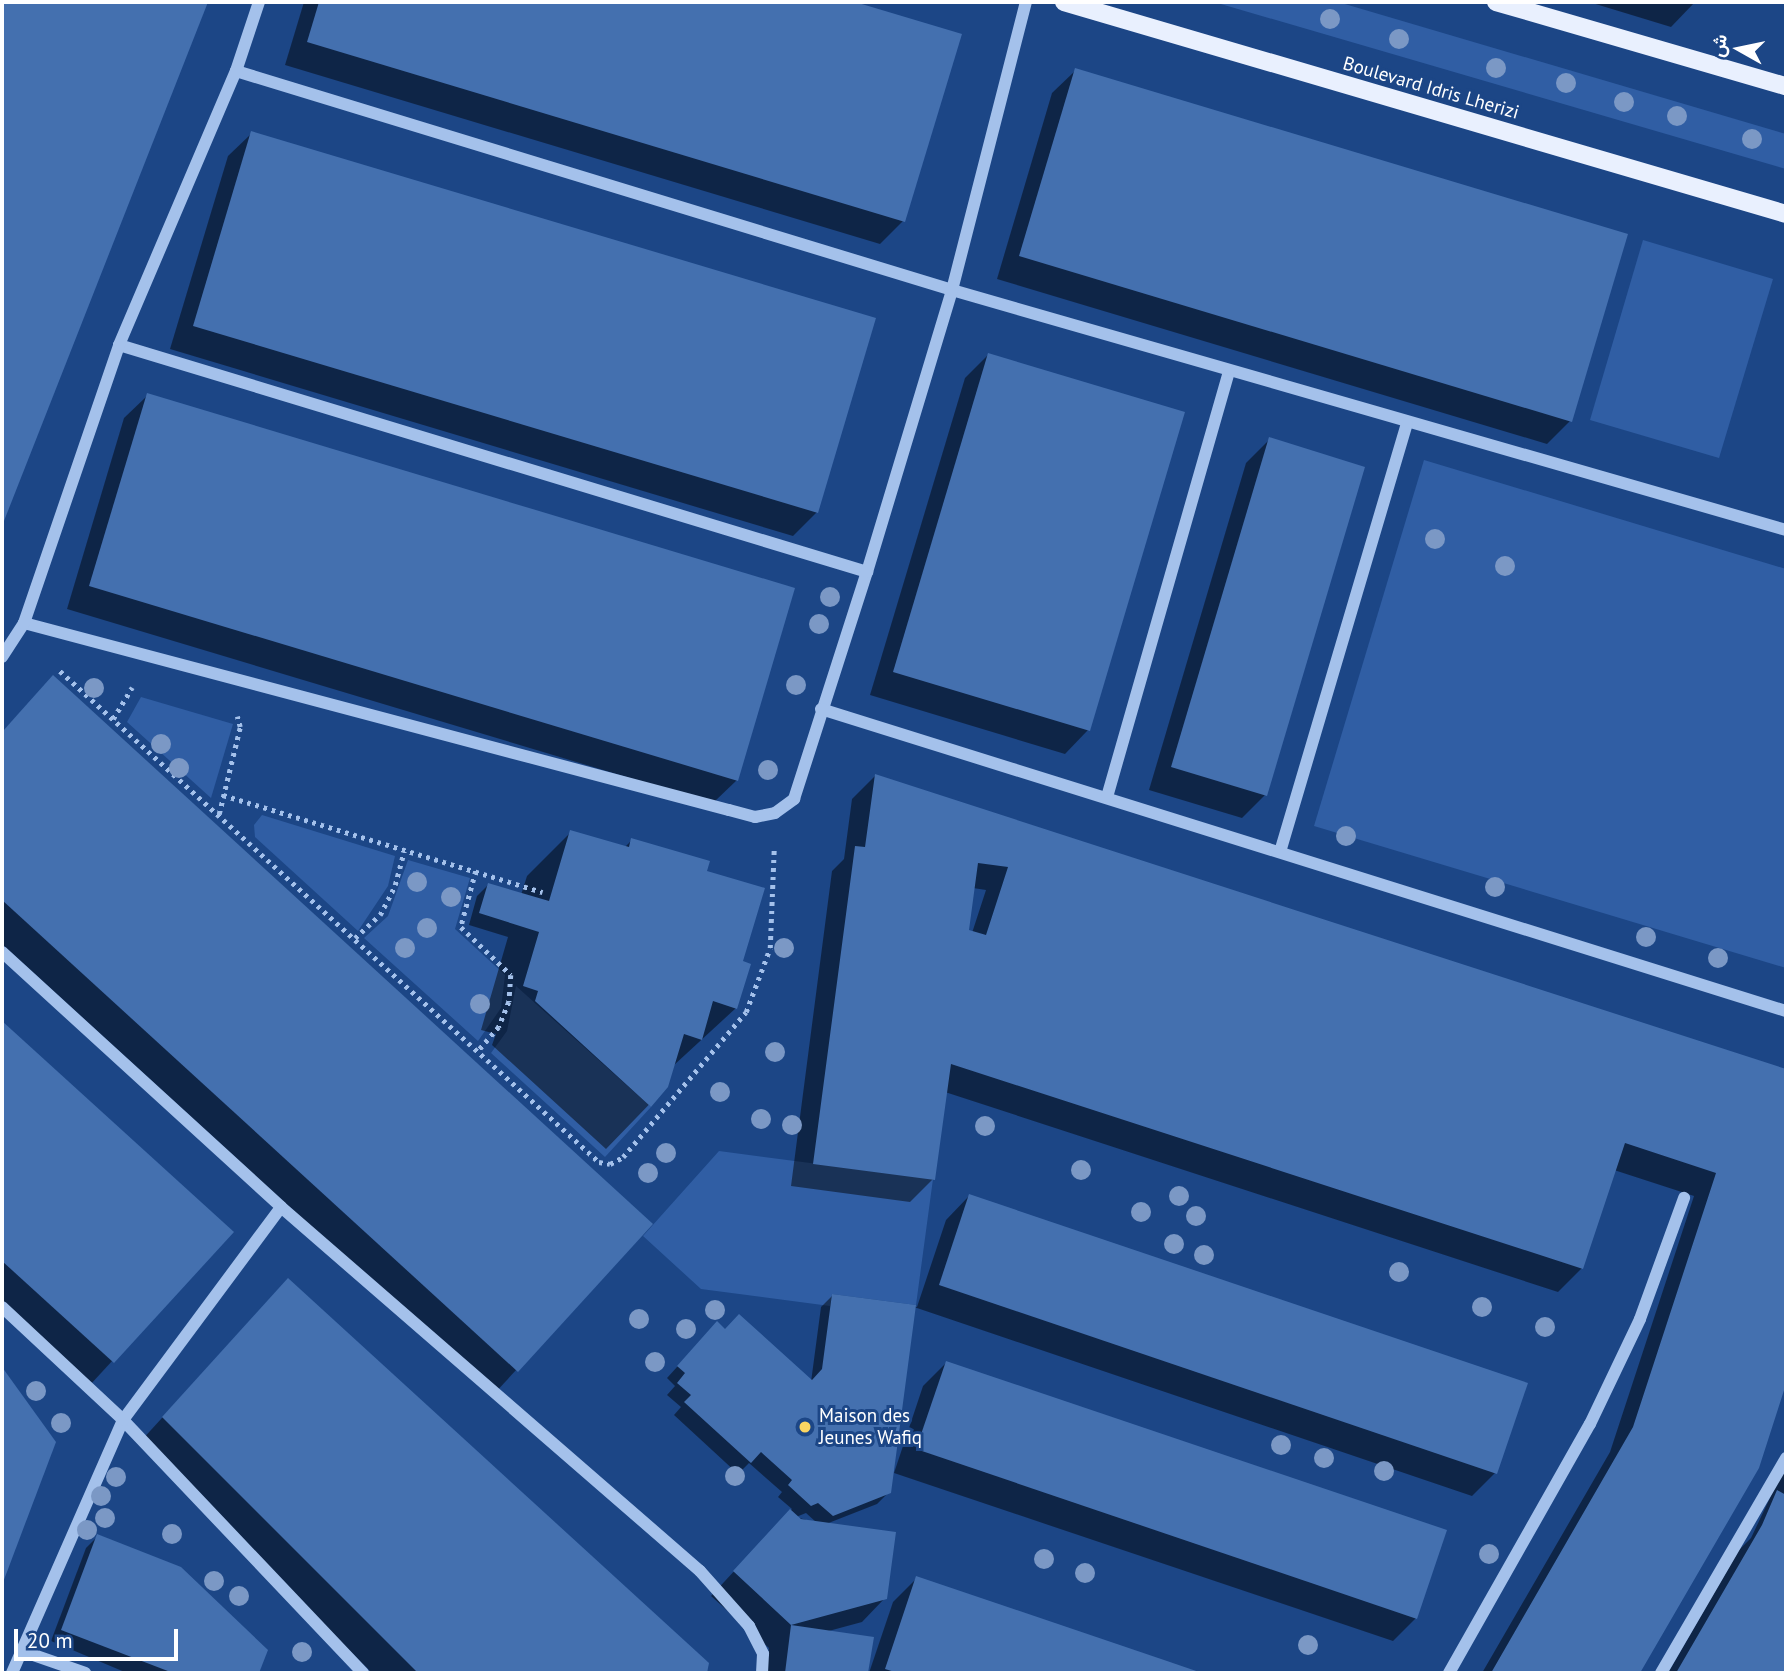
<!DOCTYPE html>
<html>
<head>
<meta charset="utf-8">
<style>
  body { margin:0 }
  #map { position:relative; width:1788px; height:1675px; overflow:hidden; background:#1c4686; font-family:"PT Sans",Vazirmatn,sans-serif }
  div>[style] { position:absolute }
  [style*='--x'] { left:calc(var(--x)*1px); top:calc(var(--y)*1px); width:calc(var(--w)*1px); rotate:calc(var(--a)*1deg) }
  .green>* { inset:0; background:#305ea4 }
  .shadow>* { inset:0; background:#0007 }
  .building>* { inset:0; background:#4470af }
  .path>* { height:4.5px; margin-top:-2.25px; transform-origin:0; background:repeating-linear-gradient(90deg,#a4c1eb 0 3.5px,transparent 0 8.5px) }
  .minor>* { height:12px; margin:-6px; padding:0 6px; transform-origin:6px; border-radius:6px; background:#a4c1eb }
  .major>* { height:18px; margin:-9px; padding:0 9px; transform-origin:9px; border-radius:9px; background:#e9f0fe }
  .trees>* { width:20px; height:20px; margin:-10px; border-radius:50%; background:#7b98c5 }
  .dots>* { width:19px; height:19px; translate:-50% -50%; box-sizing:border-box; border:4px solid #1c4686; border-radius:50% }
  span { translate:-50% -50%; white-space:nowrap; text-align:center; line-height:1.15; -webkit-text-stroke:6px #1c4686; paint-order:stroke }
  .street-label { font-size:19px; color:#fff }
  .poi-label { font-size:19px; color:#fff }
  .left { translate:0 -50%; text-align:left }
  .frame { position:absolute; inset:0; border:4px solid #fff; pointer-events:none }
  .north { position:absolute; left:1704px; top:14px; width:70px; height:70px; -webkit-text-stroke:5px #1c4686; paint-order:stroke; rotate:279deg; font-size:19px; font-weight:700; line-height:28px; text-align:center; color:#fff }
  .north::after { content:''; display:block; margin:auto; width:24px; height:32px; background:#fff; clip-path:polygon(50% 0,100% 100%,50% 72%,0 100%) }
  .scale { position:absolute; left:14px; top:1629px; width:164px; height:32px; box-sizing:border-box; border:4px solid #fff; border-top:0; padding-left:9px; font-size:21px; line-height:24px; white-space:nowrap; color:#fff; -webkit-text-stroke:5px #1c4686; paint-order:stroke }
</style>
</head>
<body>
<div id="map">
  <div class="green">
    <i style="clip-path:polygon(1214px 2px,1338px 2px,1786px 134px,1786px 169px)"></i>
    <i style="clip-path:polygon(1643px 240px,1773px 279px,1719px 458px,1590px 420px)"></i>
    <i style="clip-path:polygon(1424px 460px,1786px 569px,1786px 968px,1314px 826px)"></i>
    <i style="clip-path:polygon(141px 697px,233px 724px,211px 798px,127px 722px)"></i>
    <i style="clip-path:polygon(262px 815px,395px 856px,388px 886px,358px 931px,255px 837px,254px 825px)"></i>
    <i style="clip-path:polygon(408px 860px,470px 878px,455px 929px,505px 975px,501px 1008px,478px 1041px,364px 938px,388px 916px)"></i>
    <i style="clip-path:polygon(516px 986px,651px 1107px,605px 1157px,491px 1053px,507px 1031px)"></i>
    <i style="clip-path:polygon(719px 1151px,933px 1179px,916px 1305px,832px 1294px,830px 1306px,701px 1289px,643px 1236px)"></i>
  </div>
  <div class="shadow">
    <i style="clip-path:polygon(2px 2px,207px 2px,2px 523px)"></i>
    <i style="clip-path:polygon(304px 2px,848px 2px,959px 35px,903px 221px,880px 244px,285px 65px)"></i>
    <i style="clip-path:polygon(1589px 2px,1695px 2px,1671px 27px)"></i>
    <i style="clip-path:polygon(1076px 70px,1570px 421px,1547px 444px,997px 279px,1052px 93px)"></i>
    <i style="clip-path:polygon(252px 133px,817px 512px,793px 536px,170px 349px,228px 156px)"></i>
    <i style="clip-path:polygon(988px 355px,1088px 730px,1065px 754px,870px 695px,965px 378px)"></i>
    <i style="clip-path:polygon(148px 395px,737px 780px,713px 803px,67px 609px,124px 418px)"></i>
    <i style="clip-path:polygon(1270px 439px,1265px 795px,1242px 818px,1149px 790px,1246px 463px)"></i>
    <i style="clip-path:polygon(53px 678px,651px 1224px,494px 1394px,2px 944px,2px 732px)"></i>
    <i style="clip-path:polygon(evenodd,875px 776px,1786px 1070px,1786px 1379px,1758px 1467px,1638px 1673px,1482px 1673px,1610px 1452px,1694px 1196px,1614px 1170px,1582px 1268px,1558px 1292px,945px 1092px,933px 1179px,910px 1202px,791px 1186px,832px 871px,844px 859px,852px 799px,875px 776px,973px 888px,986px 890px,972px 933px,967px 932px,973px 888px)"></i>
    <i style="clip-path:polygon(571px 832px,624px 848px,632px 840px,705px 872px,741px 962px,736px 1008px,673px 1066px,667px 1086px,606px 1149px,492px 1045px,496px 1034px,481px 1030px,508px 937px,469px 925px,477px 896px,488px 885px,521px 895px,527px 876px)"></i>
    <i style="clip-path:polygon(2px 1023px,231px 1232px,90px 1385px,2px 1305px)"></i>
    <i style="clip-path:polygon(evenodd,969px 1196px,1495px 1473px,1472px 1496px,914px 1307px,889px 1492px,877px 1504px,826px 1524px,885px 1598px,862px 1622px,825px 1632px,872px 1638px,867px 1673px,766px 1673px,769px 1648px,711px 1596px,792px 1509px,778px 1497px,782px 1492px,749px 1463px,738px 1474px,674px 1415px,681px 1407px,667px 1395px,675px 1386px,667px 1378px,706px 1335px,725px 1331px,811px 1382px,821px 1307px,833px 1295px,917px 1307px,946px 1220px,969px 1196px,806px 1513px,817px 1523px,796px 1517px,806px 1513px)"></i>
    <i style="clip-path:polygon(288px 1280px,707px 1663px,706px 1673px,372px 1673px,140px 1442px)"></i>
    <i style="clip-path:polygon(946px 1363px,1416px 1618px,1393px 1641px,894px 1473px,923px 1386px)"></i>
    <i style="clip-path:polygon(2px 1370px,54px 1443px,2px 1580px)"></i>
    <i style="clip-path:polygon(1786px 1464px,1786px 1673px,1668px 1673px,1739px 1550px,1751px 1538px)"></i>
    <i style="clip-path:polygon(98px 1536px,266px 1651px,257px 1673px,127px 1673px,51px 1641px,86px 1548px)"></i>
    <i style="clip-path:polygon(917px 1578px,1197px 1673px,869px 1673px,893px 1602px)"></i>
  </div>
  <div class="building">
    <i style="clip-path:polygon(2px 2px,208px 2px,2px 526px)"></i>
    <i style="clip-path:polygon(319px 2px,855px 2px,962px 34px,905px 222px,307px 42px)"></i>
    <i style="clip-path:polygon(1075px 68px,1628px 234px,1572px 422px,1019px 256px)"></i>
    <i style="clip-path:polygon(251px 131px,876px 318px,818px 513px,193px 326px)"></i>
    <i style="clip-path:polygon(988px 353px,1185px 412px,1090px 731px,893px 672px)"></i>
    <i style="clip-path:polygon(147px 393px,795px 588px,738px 781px,89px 586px)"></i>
    <i style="clip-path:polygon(1269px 437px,1365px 467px,1267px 796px,1171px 767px)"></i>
    <i style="clip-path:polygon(53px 675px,653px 1224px,518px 1372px,2px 900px,2px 732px)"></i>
    <i style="clip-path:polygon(evenodd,875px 774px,1786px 1069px,1786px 1384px,1759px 1468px,1640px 1673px,1491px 1673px,1633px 1427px,1716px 1173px,1625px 1143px,1583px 1269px,951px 1064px,935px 1180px,813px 1164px,855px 846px,865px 847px,875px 774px,978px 863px,1008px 867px,986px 935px,969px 930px,978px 863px)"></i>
    <i style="clip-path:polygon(570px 830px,629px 847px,631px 838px,710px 861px,707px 871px,765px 888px,743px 961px,751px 964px,737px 1009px,713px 1001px,702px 1040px,684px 1034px,668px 1087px,651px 1107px,535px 1001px,538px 991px,523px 986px,539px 932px,479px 913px,488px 883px,549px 901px)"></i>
    <i style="clip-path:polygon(2px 1021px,234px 1232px,114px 1363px,2px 1261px)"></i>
    <i style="clip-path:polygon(969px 1194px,1528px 1383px,1497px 1474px,939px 1285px)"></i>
    <i style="clip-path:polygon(288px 1278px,709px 1663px,707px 1673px,418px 1673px,162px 1417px)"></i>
    <i style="clip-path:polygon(832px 1294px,916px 1305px,891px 1493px,833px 1516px,818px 1503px,811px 1506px,788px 1485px,792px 1480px,761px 1452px,751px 1463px,684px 1402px,691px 1395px,677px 1383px,685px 1373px,677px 1366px,717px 1321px,725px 1329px,739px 1314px,812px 1380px,822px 1369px)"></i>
    <i style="clip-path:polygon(946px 1361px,1447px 1530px,1417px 1619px,916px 1449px)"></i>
    <i style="clip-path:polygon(2px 1367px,56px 1442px,2px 1585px)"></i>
    <i style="clip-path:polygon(1777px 1490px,1786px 1495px,1786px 1673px,1676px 1673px,1762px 1525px)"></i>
    <i style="clip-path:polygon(790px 1509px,801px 1519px,896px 1532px,887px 1599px,791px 1625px,733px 1571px)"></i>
    <i style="clip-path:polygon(97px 1534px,181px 1567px,268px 1650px,259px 1673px,173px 1673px,61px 1630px)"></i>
    <i style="clip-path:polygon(916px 1576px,1167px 1661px,1202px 1673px,898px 1673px,885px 1669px)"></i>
    <i style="clip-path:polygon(791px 1625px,874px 1637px,868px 1673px,785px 1673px)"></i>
  </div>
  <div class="path">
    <i style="--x:60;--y:671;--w:729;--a:42.33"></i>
    <i style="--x:599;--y:1162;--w:11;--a:10"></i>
    <i style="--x:610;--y:1164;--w:15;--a:-28"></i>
    <i style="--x:623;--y:1157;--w:190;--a:-49.7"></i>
    <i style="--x:746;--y:1012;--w:68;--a:-69.4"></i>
    <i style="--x:770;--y:948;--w:98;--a:-87.7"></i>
    <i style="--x:113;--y:719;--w:37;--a:-59"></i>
    <i style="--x:223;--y:795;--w:334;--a:16.9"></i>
    <i style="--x:219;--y:814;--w:89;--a:-76.4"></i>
    <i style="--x:240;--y:727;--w:11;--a:-105"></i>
    <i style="--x:476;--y:871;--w:58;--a:105"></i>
    <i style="--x:461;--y:927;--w:69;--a:43.8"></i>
    <i style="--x:511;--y:975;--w:27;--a:94"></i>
    <i style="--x:509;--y:1002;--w:27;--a:112"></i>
    <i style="--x:499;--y:1027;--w:32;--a:131"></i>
    <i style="--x:355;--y:938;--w:34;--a:-43"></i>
    <i style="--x:380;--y:915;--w:34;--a:-63"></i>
    <i style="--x:395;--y:885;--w:35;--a:-75"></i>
  </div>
  <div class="minor">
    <i style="--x:236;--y:71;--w:749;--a:17.01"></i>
    <i style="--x:952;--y:290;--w:868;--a:16.05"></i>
    <i style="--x:119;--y:345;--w:782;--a:16.88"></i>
    <i style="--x:24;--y:623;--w:729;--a:14.86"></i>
    <i style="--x:729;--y:810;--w:27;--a:15"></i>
    <i style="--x:755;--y:817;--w:20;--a:-11"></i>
    <i style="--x:775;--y:813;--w:24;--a:-36"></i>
    <i style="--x:794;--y:799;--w:238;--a:-72.2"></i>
    <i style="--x:867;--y:572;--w:295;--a:-73.2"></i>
    <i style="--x:952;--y:290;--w:297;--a:-75.6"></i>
    <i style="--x:2;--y:657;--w:40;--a:-57.1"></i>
    <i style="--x:24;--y:623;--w:294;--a:-71.1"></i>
    <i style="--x:119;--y:345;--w:298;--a:-66.9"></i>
    <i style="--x:236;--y:71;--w:73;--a:-71.6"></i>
    <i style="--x:821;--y:709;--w:1011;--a:17.38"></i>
    <i style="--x:1107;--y:797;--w:443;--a:-74"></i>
    <i style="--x:1280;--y:852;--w:447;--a:-73.5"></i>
    <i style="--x:2;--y:952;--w:378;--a:42.4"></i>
    <i style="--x:281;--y:1207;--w:555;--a:40.98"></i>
    <i style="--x:700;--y:1571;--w:74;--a:48.3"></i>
    <i style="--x:749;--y:1626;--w:31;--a:63"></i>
    <i style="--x:763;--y:1654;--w:19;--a:93"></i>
    <i style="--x:2;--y:1307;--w:166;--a:43"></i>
    <i style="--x:123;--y:1420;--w:349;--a:46.5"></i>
    <i style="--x:22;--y:1651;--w:67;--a:19.2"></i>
    <i style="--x:12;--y:1673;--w:276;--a:-66.3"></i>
    <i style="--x:123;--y:1420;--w:265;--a:-53.4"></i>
    <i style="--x:1449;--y:1673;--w:286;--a:-60.5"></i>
    <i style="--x:1590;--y:1424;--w:116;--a:-64.5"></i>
    <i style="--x:1640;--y:1319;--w:129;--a:-70"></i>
    <i style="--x:1661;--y:1673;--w:249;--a:-59.8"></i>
  </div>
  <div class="major">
    <i style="--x:1064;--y:2;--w:752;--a:16.36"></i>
    <i style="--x:1496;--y:2;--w:302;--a:16.2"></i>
  </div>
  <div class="trees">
    <i style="left:1330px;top:19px"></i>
    <i style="left:1399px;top:39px"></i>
    <i style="left:1496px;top:68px"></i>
    <i style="left:1566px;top:83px"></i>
    <i style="left:1624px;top:102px"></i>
    <i style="left:1677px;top:116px"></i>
    <i style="left:1752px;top:139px"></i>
    <i style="left:1435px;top:539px"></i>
    <i style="left:1505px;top:566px"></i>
    <i style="left:830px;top:597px"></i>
    <i style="left:819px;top:624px"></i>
    <i style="left:796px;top:685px"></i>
    <i style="left:94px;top:688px"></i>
    <i style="left:161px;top:744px"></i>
    <i style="left:179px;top:768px"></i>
    <i style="left:768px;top:770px"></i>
    <i style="left:1346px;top:836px"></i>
    <i style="left:417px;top:882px"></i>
    <i style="left:1495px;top:887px"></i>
    <i style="left:451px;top:897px"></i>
    <i style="left:427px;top:928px"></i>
    <i style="left:1646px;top:937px"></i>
    <i style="left:405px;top:948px"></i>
    <i style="left:784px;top:948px"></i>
    <i style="left:1718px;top:958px"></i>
    <i style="left:480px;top:1004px"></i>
    <i style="left:775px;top:1052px"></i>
    <i style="left:720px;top:1092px"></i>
    <i style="left:761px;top:1119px"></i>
    <i style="left:792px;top:1125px"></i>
    <i style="left:985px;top:1126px"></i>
    <i style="left:666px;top:1153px"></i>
    <i style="left:1081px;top:1170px"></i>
    <i style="left:648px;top:1173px"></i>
    <i style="left:1179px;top:1196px"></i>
    <i style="left:1141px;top:1212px"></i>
    <i style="left:1196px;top:1216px"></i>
    <i style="left:1174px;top:1244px"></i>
    <i style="left:1204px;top:1255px"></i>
    <i style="left:1399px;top:1272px"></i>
    <i style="left:1482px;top:1307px"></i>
    <i style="left:715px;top:1310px"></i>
    <i style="left:639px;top:1319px"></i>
    <i style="left:1545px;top:1327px"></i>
    <i style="left:686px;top:1329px"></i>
    <i style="left:655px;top:1362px"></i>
    <i style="left:36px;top:1391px"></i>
    <i style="left:61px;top:1423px"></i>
    <i style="left:1281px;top:1445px"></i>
    <i style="left:1324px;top:1458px"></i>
    <i style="left:1384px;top:1471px"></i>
    <i style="left:735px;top:1476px"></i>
    <i style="left:116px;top:1477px"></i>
    <i style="left:101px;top:1496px"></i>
    <i style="left:105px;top:1518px"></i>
    <i style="left:87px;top:1530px"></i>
    <i style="left:172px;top:1534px"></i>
    <i style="left:1489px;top:1554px"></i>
    <i style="left:1044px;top:1559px"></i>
    <i style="left:1085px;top:1573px"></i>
    <i style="left:214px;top:1581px"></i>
    <i style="left:239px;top:1596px"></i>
    <i style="left:1308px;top:1645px"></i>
    <i style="left:302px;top:1652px"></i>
  </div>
  <div class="dots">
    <i style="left:805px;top:1427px;background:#fbd662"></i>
  </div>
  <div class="street-label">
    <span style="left:1431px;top:88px;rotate:16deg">Boulevard Idris Lherizi</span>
  </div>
  <div class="poi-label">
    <span class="left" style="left:819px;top:1427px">Maison des<br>Jeunes Wafiq</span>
  </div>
  <div class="frame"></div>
  <div class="north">ش</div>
  <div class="scale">20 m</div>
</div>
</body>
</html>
